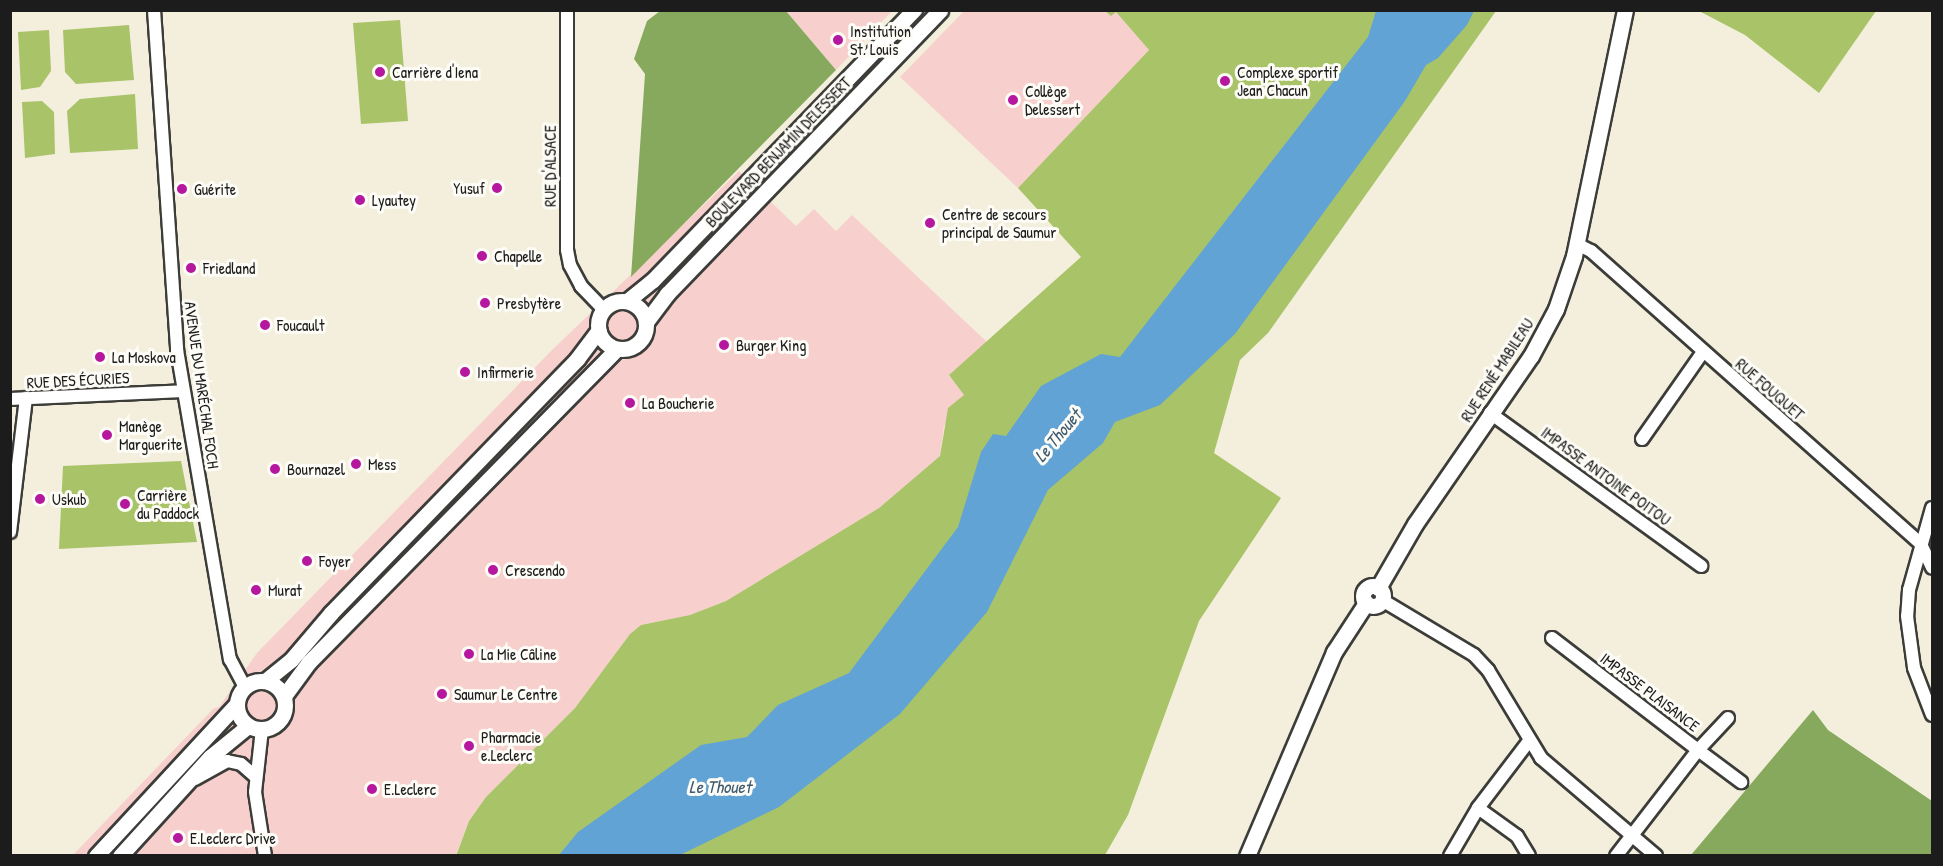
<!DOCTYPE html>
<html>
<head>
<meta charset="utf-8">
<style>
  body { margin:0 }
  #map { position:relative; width:1943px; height:866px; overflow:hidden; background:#f4efdc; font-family:"Patrick Hand",sans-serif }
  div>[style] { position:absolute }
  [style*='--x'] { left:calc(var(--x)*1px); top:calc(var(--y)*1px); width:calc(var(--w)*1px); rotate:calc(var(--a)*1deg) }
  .built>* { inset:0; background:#f7d0cd }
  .green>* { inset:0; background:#a9c369 }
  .forest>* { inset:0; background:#86a95d }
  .water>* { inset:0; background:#62a3d5 }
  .roads { filter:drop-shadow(2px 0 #3c3c39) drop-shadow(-2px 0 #3c3c39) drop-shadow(0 2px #3c3c39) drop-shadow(0 -2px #3c3c39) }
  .minor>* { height:12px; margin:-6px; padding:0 6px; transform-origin:6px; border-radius:6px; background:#fff }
  .major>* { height:15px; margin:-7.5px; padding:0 7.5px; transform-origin:7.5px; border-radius:7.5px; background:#fff }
  .major>.ring { margin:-7.5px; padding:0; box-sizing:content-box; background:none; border:15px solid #fff; border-radius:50% }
  .dots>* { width:16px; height:16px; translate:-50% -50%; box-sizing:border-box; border:3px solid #fdfcf7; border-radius:50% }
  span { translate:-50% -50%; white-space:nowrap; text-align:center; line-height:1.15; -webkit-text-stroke:6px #fdfcf7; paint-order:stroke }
  .poi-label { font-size:16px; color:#1c1c1c }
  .left { translate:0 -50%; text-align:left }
  .right { translate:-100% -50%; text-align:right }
  .street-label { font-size:16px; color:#1c1c1c }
  .water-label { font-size:18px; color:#3c596f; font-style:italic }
  .frame { position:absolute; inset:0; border:12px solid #1c1c1c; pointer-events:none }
</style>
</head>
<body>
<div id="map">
  <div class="built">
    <i style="clip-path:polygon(1105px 10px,1111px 16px,1116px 12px,1149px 50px,1018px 188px,900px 77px,964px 11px)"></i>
    <i style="clip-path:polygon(786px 11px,892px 11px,836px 70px)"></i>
    <i style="clip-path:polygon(739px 171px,796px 226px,814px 209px,836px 231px,852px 215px,987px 342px,949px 375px,964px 395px,944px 426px,940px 456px,879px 508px,726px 601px,690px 615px,641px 625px,630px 634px,575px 708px,486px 797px,469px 821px,456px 855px,72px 856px,214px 708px,219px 707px,257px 653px,552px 350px)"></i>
  </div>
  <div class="green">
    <i style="clip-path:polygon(1105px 11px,1496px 11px,1268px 333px,1240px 360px,1214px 453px,1281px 498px,1199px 621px,1128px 815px,1105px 855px,456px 856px,469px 821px,486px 797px,575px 708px,630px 634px,641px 625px,690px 615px,726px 601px,879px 508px,940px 456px,948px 408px,964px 395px,949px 375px,1081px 257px,1018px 188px,1149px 50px,1116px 12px,1111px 16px)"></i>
    <i style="clip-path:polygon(1699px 11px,1876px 10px,1876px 11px,1819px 93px,1745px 35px)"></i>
    <i style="clip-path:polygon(400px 20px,408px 121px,361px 124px,353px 23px)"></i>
    <i style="clip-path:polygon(129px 25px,134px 80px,76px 84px,65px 72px,63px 30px)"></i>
    <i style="clip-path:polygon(49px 30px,51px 71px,40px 87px,21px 90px,18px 32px)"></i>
    <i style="clip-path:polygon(135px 94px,138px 149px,70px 153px,67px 111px,80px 99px)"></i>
    <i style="clip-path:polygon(42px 101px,54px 112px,55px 154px,25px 158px,22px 102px)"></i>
    <i style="clip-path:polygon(181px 461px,197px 542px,59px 549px,63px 466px)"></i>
  </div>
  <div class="forest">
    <i style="clip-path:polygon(660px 11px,786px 11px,836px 70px,631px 277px,645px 74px,634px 59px,647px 21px)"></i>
    <i style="clip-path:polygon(1813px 710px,1828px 730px,1932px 801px,1932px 855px,1691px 855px)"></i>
  </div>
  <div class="water">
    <i style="clip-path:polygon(1376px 11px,1474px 11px,1467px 25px,1438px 58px,1426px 65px,1405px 101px,1235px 334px,1160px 405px,1115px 422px,1103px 443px,1048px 490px,987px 612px,900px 714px,779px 807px,680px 855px,559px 855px,578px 832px,701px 745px,747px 737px,778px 705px,849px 673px,958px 527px,981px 452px,993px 434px,1006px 436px,1041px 386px,1101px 354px,1120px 357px,1368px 37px)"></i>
  </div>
  <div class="roads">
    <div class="minor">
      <i style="--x:154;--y:10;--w:341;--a:86.1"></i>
      <i style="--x:177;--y:350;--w:314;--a:80.3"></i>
      <i style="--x:230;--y:659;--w:32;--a:62"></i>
      <i style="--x:567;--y:10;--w:240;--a:90"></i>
      <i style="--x:567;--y:250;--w:15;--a:79"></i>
      <i style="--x:570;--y:265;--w:24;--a:62"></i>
      <i style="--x:581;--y:286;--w:33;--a:46"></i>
      <i style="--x:1577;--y:244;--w:16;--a:27"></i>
      <i style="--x:1591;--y:251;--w:441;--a:41.6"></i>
      <i style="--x:1921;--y:544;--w:26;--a:65"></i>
      <i style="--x:10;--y:399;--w:173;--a:-2.6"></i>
      <i style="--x:1490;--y:413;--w:261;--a:35.9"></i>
      <i style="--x:1642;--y:439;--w:106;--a:-55"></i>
      <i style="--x:1932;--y:508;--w:85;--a:105.7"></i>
      <i style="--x:1909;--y:590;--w:26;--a:94"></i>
      <i style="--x:1907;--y:616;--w:52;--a:82.3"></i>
      <i style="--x:1914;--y:668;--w:50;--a:69"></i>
      <i style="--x:10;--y:532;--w:135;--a:-83.2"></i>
      <i style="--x:1382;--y:600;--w:107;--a:30.9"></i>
      <i style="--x:1474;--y:655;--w:21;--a:47"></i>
      <i style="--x:1488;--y:670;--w:103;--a:58.9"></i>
      <i style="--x:1541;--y:758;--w:151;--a:40.4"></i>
      <i style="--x:1552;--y:638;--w:184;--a:37.5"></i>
      <i style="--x:1698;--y:750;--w:134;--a:127.7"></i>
      <i style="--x:1728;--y:718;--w:44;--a:133.2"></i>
      <i style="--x:1698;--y:750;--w:54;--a:36.7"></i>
      <i style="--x:262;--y:729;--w:63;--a:96.3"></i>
      <i style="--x:255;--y:792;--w:65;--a:81.1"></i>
      <i style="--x:195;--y:779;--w:37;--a:-29"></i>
      <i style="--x:227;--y:761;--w:14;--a:12"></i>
      <i style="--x:241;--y:764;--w:20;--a:41"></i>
      <i style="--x:1478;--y:808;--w:48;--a:35.7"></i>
      <i style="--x:1517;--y:836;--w:23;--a:59"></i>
      <i style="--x:1450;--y:856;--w:56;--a:-59.7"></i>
      <i style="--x:1478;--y:808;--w:84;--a:-52.7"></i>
    </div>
    <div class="major">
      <i style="--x:627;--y:301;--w:33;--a:-39"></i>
      <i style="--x:653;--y:280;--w:376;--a:-46"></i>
      <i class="ring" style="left:598px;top:301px;width:33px;height:33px"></i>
      <i style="--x:646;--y:322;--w:35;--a:-53"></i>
      <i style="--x:667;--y:294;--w:394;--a:-46.1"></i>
      <i class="ring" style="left:1363px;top:586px;width:5px;height:5px"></i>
      <i style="--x:1378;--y:588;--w:74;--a:-60"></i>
      <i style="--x:1415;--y:524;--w:204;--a:-55.4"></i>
      <i style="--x:1531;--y:356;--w:53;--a:-62"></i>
      <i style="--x:1556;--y:309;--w:56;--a:-71.2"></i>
      <i style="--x:1574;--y:256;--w:251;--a:-78.3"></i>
      <i class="ring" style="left:237px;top:681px;width:33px;height:33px"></i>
      <i style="--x:265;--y:681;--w:33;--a:-39"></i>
      <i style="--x:291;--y:660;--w:62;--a:-49.6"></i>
      <i style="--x:331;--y:613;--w:354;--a:-45.9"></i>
      <i style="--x:577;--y:359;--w:36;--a:-53"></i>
      <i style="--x:284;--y:696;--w:42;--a:-53.7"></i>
      <i style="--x:309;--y:662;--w:439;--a:-45.5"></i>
      <i style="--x:96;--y:856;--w:207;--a:-47.2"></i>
      <i style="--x:120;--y:856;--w:134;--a:-47.7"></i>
      <i style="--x:210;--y:757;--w:49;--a:-39.2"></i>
      <i style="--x:1247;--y:856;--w:222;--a:-66.9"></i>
      <i style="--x:1334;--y:652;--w:59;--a:-56.9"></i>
    </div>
  </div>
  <div class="dots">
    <i style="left:838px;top:40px;background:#b5179e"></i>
    <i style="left:380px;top:72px;background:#b5179e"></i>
    <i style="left:1225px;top:81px;background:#b5179e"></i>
    <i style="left:1013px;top:100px;background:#b5179e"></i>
    <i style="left:497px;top:188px;background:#b5179e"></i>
    <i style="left:182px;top:189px;background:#b5179e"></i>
    <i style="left:360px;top:200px;background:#b5179e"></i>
    <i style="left:930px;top:223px;background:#b5179e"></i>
    <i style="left:482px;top:256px;background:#b5179e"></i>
    <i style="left:191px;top:268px;background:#b5179e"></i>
    <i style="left:485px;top:303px;background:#b5179e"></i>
    <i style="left:265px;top:325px;background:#b5179e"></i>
    <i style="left:724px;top:345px;background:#b5179e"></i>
    <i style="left:100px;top:357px;background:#b5179e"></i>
    <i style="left:465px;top:372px;background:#b5179e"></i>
    <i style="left:630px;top:403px;background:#b5179e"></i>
    <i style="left:107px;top:435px;background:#b5179e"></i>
    <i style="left:356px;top:464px;background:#b5179e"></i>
    <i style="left:275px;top:469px;background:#b5179e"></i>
    <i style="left:40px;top:499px;background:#b5179e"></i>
    <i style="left:125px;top:504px;background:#b5179e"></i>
    <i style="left:307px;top:561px;background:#b5179e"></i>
    <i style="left:493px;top:570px;background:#b5179e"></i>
    <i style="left:256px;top:590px;background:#b5179e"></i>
    <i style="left:469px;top:654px;background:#b5179e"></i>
    <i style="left:442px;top:694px;background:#b5179e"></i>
    <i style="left:469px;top:746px;background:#b5179e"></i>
    <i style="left:372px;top:789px;background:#b5179e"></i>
    <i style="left:178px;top:838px;background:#b5179e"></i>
  </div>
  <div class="poi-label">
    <span class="left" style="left:850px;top:40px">Institution<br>St. Louis</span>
    <span class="left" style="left:392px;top:72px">Carrière d'Iena</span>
    <span class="left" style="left:1237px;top:81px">Complexe sportif<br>Jean Chacun</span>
    <span class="left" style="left:1025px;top:100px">Collège<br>Delessert</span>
    <span class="right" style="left:485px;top:188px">Yusuf</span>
    <span class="left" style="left:194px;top:189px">Guérite</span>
    <span class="left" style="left:372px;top:200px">Lyautey</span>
    <span class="left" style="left:942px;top:223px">Centre de secours<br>principal de Saumur</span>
    <span class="left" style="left:494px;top:256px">Chapelle</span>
    <span class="left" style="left:203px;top:268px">Friedland</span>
    <span class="left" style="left:497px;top:303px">Presbytère</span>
    <span class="left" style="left:277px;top:325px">Foucault</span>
    <span class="left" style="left:736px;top:345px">Burger King</span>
    <span class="left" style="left:112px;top:357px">La Moskova</span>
    <span class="left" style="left:477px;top:372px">Infirmerie</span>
    <span class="left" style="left:642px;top:403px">La Boucherie</span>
    <span class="left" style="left:119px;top:435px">Manège<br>Marguerite</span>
    <span class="left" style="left:368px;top:464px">Mess</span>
    <span class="left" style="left:287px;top:469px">Bournazel</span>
    <span class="left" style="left:137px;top:504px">Carrière<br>du Paddock</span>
    <span class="left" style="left:52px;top:499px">Uskub</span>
    <span class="left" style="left:319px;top:561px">Foyer</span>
    <span class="left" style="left:505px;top:570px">Crescendo</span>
    <span class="left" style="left:268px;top:590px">Murat</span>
    <span class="left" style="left:481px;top:654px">La Mie Câline</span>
    <span class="left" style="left:454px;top:694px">Saumur Le Centre</span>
    <span class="left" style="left:481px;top:746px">Pharmacie<br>e.Leclerc</span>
    <span class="left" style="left:384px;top:789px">E.Leclerc</span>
    <span class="left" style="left:190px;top:838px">E.Leclerc Drive</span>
  </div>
  <div class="street-label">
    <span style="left:778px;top:152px;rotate:-46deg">BOULEVARD BENJAMIN DELESSERT</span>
    <span style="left:550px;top:166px;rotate:-90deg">RUE D'ALSACE</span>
    <span style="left:1497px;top:370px;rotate:-57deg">RUE RENÉ MABILEAU</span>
    <span style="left:78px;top:380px;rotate:-3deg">RUE DES ÉCURIES</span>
    <span style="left:202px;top:385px;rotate:82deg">AVENUE DU MARÉCHAL FOCH</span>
    <span style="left:1770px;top:389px;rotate:41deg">RUE FOUQUET</span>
    <span style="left:1606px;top:476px;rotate:36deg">IMPASSE ANTOINE POITOU</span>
    <span style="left:1650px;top:692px;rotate:37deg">IMPASSE PLAISANCE</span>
  </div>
  <div class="water-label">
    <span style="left:1058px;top:436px;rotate:-50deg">Le Thouet</span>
    <span style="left:720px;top:787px">Le Thouet</span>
  </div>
  <div class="frame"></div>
</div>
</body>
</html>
